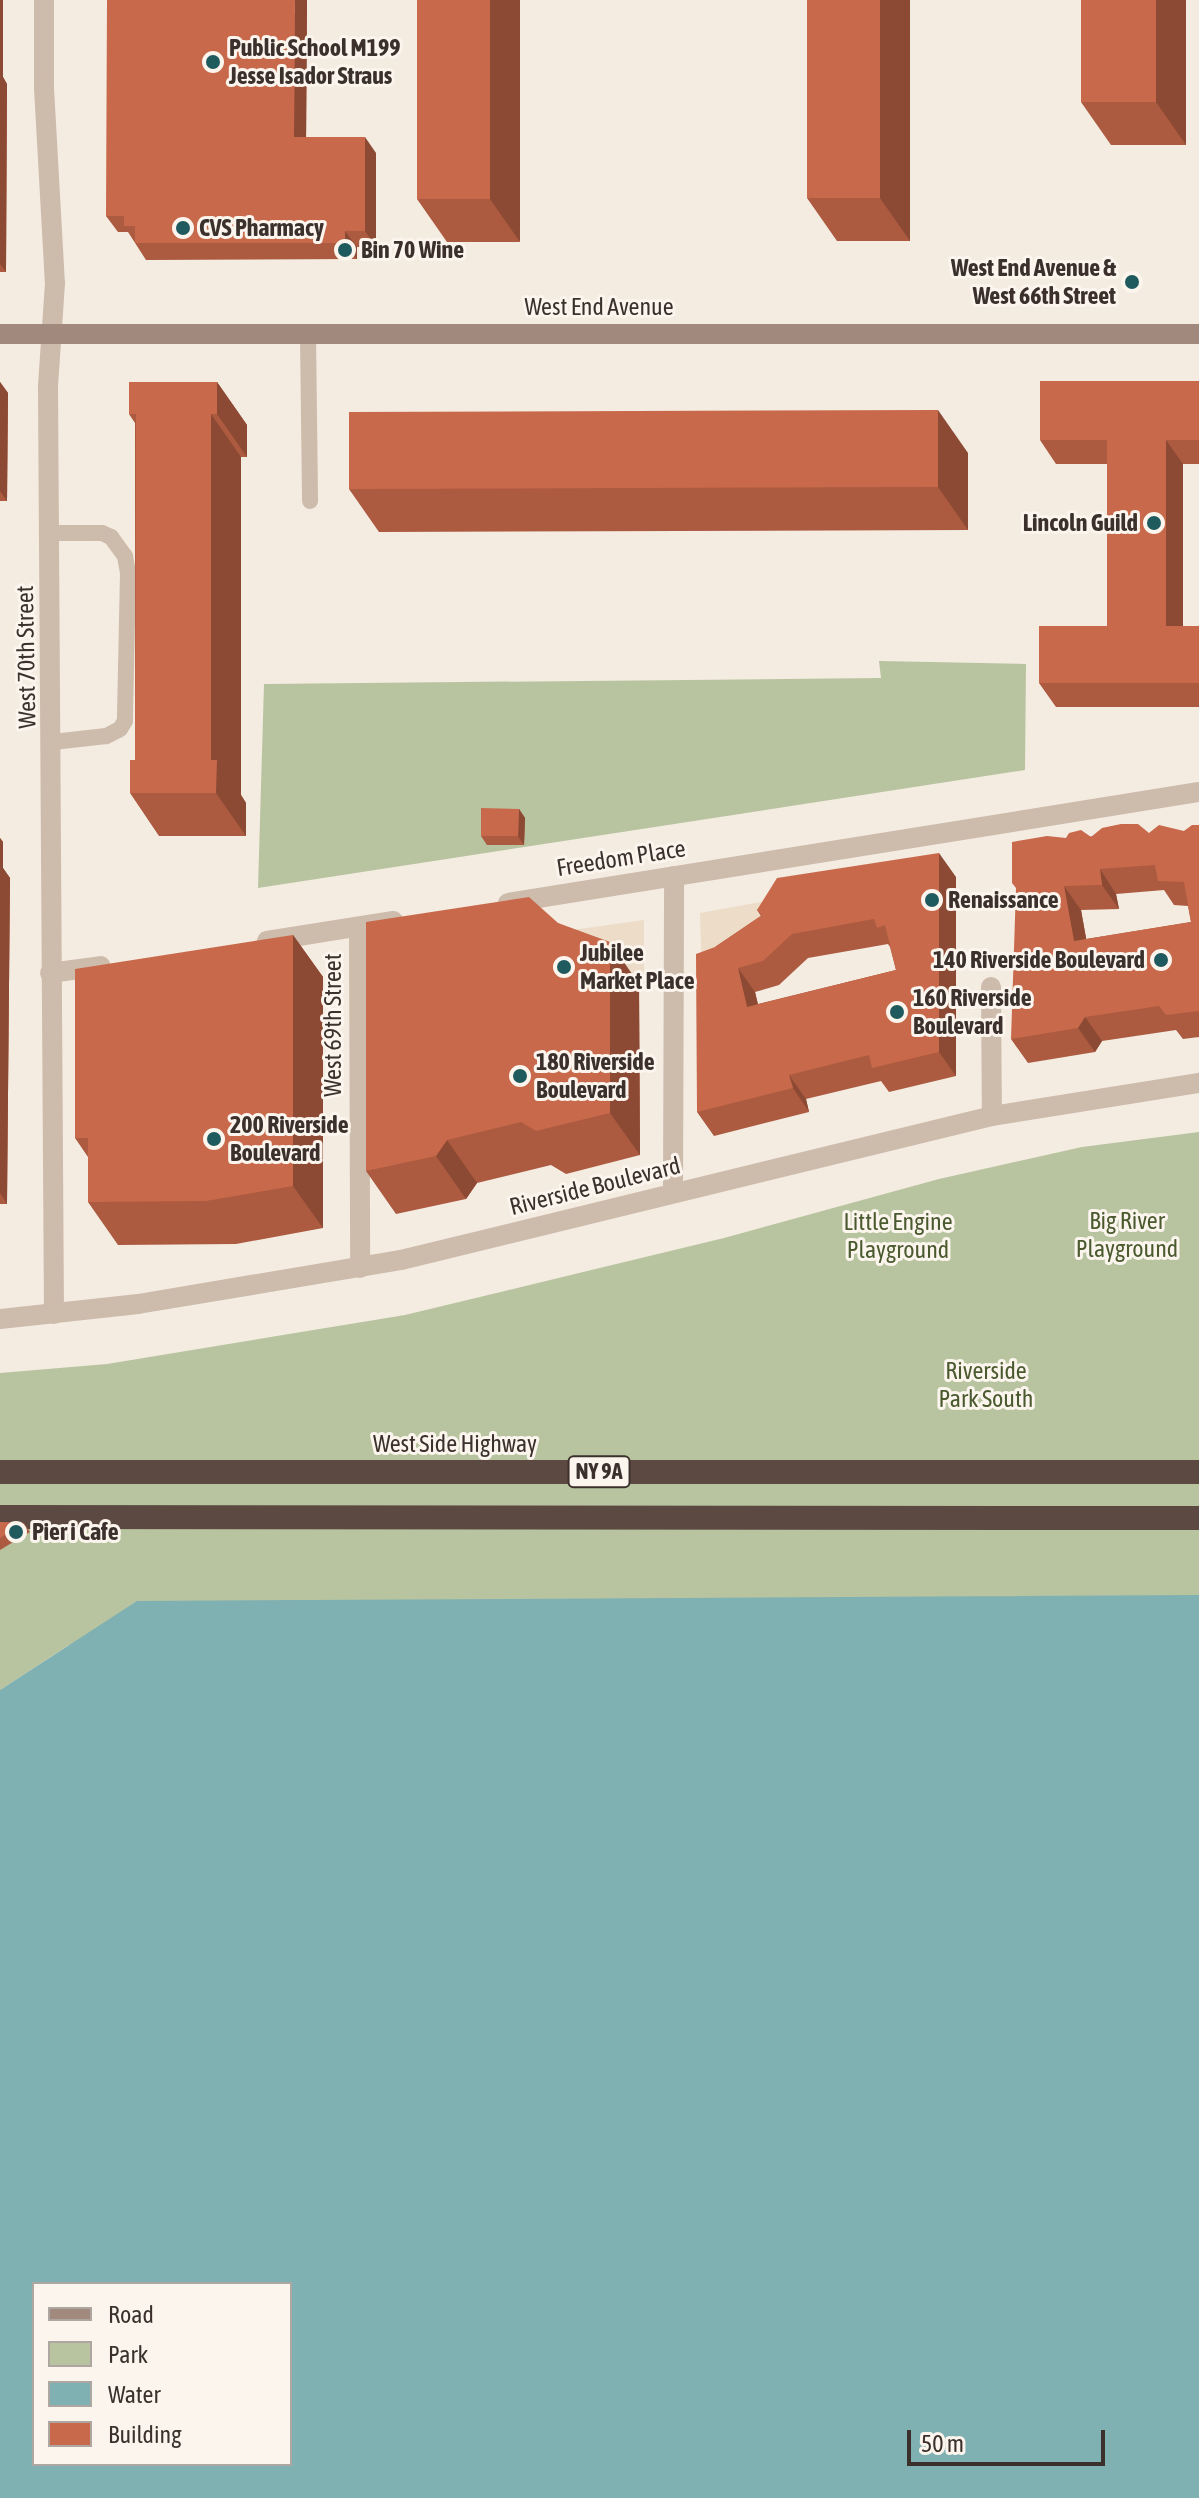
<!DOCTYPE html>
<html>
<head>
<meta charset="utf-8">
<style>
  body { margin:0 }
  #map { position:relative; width:1199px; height:2498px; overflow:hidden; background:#f4ebe1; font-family:"Asap Condensed",sans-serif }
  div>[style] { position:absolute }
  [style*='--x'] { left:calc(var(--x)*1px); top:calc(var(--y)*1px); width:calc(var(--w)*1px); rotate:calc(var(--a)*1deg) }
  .green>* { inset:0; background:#b8c4a0 }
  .plaza>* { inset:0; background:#ecdcc8 }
  .water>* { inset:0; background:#7fb0b2 }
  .lane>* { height:16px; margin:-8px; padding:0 8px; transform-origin:8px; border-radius:8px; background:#cdbbac }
  .street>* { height:20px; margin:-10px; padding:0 10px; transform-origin:10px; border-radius:10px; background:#cdbbac }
  .secondary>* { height:20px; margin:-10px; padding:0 10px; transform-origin:10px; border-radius:10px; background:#a18a7d }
  .highway>* { height:24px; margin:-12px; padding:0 12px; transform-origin:12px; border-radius:12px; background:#5c4a42 }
  .wall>* { inset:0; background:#ac5a40 }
  .shaded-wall>* { inset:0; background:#8c4a34 }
  .building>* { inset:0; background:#c8694b }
  .dots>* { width:22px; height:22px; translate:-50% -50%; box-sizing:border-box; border:4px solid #fbf5ee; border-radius:50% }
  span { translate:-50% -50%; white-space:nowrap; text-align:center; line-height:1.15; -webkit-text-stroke:6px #fbf5ee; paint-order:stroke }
  .shield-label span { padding:2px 6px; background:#fbf5ee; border:2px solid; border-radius:6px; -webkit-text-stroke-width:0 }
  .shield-label { font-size:22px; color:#3b302b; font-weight:700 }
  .poi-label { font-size:24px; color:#3b302b; font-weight:700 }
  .left { translate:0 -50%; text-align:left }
  .right { translate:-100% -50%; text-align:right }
  .street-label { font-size:24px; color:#3b302b }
  .park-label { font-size:24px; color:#4a5a2e }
  .legend { position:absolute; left:32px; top:2282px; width:260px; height:184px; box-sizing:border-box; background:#fbf5ee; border:2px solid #aea6a0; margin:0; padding:10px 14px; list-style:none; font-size:24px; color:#3b302b }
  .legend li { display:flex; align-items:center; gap:16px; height:40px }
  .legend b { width:40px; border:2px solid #aea6a0 }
  .scale { position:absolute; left:907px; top:2430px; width:198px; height:36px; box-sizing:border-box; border:4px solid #3b302b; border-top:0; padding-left:10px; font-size:24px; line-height:28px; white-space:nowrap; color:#3b302b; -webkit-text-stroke:6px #fbf5ee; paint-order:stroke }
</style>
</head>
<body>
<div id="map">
  <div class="green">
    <i style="clip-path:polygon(879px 661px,1026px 664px,1025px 770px,258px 888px,264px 684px,881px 678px)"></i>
    <i style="clip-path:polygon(1199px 1132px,1199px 1595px,194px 1706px,69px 1645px,0 1690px,0 1373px,107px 1364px,405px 1315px,724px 1238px,939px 1179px,1082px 1147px)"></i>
  </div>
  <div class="plaza">
    <i style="clip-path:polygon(784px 898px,702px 979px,700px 913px)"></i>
    <i style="clip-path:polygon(644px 920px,644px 983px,634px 982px,558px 932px)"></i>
  </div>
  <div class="water">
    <i style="clip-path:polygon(evenodd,1199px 1595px,1199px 2498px,0 2498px,0 1690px,137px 1601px,1199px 1595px,290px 2284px,290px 2464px,34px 2464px,34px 2284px,290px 2284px)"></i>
  </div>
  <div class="lane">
    <i style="--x:308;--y:334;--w:167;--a:89.3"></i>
    <i style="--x:51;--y:533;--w:51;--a:0"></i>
    <i style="--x:102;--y:533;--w:10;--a:24"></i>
    <i style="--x:111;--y:537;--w:24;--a:54"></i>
    <i style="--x:125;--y:556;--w:17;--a:80"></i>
    <i style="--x:128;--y:573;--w:148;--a:91.2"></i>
    <i style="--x:125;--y:721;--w:9;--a:122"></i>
    <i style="--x:120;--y:729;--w:16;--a:153"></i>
    <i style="--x:106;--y:736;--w:53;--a:173.5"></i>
  </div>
  <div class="street">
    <i style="--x:44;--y:0;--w:88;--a:90"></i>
    <i style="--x:44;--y:88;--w:195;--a:86.8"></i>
    <i style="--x:55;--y:283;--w:104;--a:93.9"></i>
    <i style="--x:48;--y:387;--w:927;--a:89.63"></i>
    <i style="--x:508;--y:903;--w:700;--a:-9.13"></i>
    <i style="--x:359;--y:927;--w:341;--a:89.8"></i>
    <i style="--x:267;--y:941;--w:128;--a:-9"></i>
    <i style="--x:50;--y:973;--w:51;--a:-7.8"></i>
    <i style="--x:991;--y:987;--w:129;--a:89.6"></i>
    <i style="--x:673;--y:1193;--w:317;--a:-89.8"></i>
    <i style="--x:0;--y:1319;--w:139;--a:-6.2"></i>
    <i style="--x:138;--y:1304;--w:267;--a:-9.5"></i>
    <i style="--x:401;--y:1260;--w:608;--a:-13.69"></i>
    <i style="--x:992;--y:1116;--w:210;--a:-9.1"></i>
  </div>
  <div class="secondary">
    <i style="--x:0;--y:334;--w:1199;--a:0"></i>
  </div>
  <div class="highway">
    <i style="--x:0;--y:1472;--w:1199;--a:0"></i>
    <i style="--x:0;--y:1517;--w:1199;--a:0.05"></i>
  </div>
  <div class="wall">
    <i style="clip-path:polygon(0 0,3px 0,3px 77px,7px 84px,6px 272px,0 272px)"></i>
    <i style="clip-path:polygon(307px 0,306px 137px,376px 153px,376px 247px,357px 247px,357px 259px,146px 260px,128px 232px,118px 232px,106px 216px)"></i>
    <i style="clip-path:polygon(417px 0,520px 242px,447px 242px,417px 199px)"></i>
    <i style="clip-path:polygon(910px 0,910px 241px,837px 241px,807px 198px)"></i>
    <i style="clip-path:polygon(1081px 0,1186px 0,1186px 145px,1111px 145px,1081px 102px)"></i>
    <i style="clip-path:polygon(1199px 381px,1199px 464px,1183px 464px,1183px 626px,1199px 626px,1199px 707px,1056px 707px,1039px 683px,1107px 626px,1107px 464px,1056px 464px,1040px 440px)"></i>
    <i style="clip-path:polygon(0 382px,8px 393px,7px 501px,0 501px)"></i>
    <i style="clip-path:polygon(217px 382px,247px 425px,247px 457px,241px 457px,241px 795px,246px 803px,246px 836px,159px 836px,130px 793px,135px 760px,135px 423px,129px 414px)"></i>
    <i style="clip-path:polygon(968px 453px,968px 530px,379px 532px,349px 489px)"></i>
    <i style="clip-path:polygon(519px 809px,525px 818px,524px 845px,487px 845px,481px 836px)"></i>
    <i style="clip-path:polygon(evenodd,1199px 825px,1199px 1037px,1183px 1039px,1176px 1030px,1102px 1041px,1095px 1052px,1028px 1063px,1011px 1039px,1066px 838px,1184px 831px,1199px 825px,1164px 890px,1174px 905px,1188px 906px,1191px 922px,1086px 939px,1081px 910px,1119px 909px,1116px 894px,1164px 890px)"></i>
    <i style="clip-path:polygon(0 838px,3px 842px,3px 868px,10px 878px,7px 1204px,0 1204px)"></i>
    <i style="clip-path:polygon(evenodd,956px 877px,956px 1076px,889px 1092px,881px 1081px,806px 1099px,809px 1112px,714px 1136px,697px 1112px,715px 947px,761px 916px,757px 910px,956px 877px,888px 944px,890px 947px,896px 970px,758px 1004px,755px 992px,779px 985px,808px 958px,888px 944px)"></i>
    <i style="clip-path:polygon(558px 923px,639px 984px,640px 1155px,566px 1174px,551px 1165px,477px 1183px,466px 1199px,396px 1214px,366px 1171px)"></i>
    <i style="clip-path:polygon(293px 935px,323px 977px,323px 1228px,236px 1244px,118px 1245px,88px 1202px,88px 1157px,75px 1138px)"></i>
    <i style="clip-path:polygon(0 1522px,24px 1523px,30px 1532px,0 1550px)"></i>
  </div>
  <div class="shaded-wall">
    <i style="clip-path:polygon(0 0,3px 0,3px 77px,7px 84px,6px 272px,0 264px)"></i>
    <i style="clip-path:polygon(295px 0,307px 0,306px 154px,294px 137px)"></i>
    <i style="clip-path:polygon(490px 0,520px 0,520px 242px,490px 199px)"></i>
    <i style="clip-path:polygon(880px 0,910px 0,910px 241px,880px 198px)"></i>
    <i style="clip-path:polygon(1156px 0,1186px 0,1186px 145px,1156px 102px)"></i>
    <i style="clip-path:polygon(365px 137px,376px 153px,376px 247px,365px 231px)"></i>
    <i style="clip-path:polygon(345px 231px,357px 247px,357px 259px,345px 243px)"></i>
    <i style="clip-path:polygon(0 382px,8px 393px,7px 501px,0 491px)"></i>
    <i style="clip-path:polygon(217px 382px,247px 425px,247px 457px,217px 414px)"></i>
    <i style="clip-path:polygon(938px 410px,968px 453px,968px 530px,938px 487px)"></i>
    <i style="clip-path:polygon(211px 414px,241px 457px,241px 795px,246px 803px,246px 836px,216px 793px,211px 760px)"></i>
    <i style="clip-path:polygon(1166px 440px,1183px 464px,1183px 650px,1166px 626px)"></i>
    <i style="clip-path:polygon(519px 809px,525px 818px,524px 845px,518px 836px)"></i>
    <i style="clip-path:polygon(0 838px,3px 842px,3px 868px,10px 878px,7px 1204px,0 1193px)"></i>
    <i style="clip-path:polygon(939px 853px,956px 877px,956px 1076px,939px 1052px)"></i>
    <i style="clip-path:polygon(1100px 869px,1116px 894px,1119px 909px,1102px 885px)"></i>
    <i style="clip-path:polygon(1064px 886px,1081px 910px,1091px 965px,1074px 941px)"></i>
    <i style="clip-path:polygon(293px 935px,323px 977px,323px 1228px,293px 1186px)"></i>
    <i style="clip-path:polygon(610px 942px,639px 984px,640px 1155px,610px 1113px)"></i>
    <i style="clip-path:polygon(738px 968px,755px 992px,764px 1031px,747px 1007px)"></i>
    <i style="clip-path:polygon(1085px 1017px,1102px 1041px,1095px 1052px,1078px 1028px)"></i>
    <i style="clip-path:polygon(789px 1075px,806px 1099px,809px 1112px,793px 1088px)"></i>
    <i style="clip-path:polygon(447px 1140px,477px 1183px,466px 1199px,436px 1156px)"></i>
  </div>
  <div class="building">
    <i style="clip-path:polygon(107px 0,295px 0,294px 137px,365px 137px,365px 231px,345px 231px,345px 243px,135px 243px,135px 226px,124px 226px,124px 216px,106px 216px)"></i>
    <i style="clip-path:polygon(417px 0,490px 0,490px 199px,417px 199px)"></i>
    <i style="clip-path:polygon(807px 0,880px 0,880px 198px,807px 198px)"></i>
    <i style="clip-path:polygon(1081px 0,1156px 0,1156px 102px,1081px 102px)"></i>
    <i style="clip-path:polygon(1040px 381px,1199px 381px,1199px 440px,1166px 440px,1166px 626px,1199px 626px,1199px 683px,1039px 683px,1039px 626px,1107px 626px,1107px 440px,1040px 440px)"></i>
    <i style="clip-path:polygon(129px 382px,217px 382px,217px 414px,211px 414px,211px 760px,217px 760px,216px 793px,130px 793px,130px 760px,135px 760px,136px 414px,129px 414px)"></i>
    <i style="clip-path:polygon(938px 410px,938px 487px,349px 489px,349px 412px)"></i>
    <i style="clip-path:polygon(481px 808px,519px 809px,518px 836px,481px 836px)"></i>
    <i style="clip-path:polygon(evenodd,1121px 824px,1138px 824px,1149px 833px,1159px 825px,1184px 831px,1192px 825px,1199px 825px,1199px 1011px,1166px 1015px,1159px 1006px,1085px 1017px,1078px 1028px,1011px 1039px,1016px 888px,1012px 883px,1012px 842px,1047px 836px,1066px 838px,1069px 833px,1081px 830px,1091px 837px,1102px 828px,1121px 824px,1155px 865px,1158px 881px,1184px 882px,1191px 922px,1074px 941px,1064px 886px,1102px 885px,1100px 869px,1155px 865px)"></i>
    <i style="clip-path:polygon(evenodd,939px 853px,939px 1052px,872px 1068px,869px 1055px,789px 1075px,793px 1088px,697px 1112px,696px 954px,715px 947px,762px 915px,757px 910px,777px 878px,939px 853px,874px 919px,877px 928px,885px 925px,896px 970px,747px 1007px,738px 968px,763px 961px,792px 934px,874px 919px)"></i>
    <i style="clip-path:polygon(529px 897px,558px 923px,610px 942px,610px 1113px,536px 1131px,521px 1122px,447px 1140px,436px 1156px,366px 1171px,366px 922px)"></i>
    <i style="clip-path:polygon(293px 935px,293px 1186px,206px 1201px,88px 1202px,88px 1138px,75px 1138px,75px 969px)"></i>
    <i style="clip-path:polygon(0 1522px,24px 1523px,0 1538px)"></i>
  </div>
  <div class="dots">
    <i style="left:213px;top:62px;background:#1f5a5e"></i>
    <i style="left:183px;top:228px;background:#1f5a5e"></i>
    <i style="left:345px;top:250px;background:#1f5a5e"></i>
    <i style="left:1132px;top:282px;background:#1f5a5e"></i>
    <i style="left:1154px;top:523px;background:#1f5a5e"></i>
    <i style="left:932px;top:900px;background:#1f5a5e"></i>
    <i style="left:1161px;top:960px;background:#1f5a5e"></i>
    <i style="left:564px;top:967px;background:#1f5a5e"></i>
    <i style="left:897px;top:1012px;background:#1f5a5e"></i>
    <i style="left:520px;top:1076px;background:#1f5a5e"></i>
    <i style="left:214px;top:1139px;background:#1f5a5e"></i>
    <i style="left:16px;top:1532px;background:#1f5a5e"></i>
  </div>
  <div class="shield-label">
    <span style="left:599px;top:1472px">NY 9A</span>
  </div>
  <div class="poi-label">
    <span class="left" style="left:229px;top:62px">Public School M199<br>Jesse Isador Straus</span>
    <span class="left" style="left:199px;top:228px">CVS Pharmacy</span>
    <span class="left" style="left:361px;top:250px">Bin 70 Wine</span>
    <span class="right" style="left:1116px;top:282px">West End Avenue &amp;<br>West 66th Street</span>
    <span class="right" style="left:1138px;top:523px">Lincoln Guild</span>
    <span class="left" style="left:948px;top:900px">Renaissance</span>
    <span class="left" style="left:580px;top:967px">Jubilee<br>Market Place</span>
    <span class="right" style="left:1145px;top:960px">140 Riverside Boulevard</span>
    <span class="left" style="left:913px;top:1012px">160 Riverside<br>Boulevard</span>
    <span class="left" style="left:536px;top:1076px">180 Riverside<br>Boulevard</span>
    <span class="left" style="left:230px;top:1139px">200 Riverside<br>Boulevard</span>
    <span class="left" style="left:32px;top:1532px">Pier i Cafe</span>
  </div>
  <div class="street-label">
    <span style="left:599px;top:307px">West End Avenue</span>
    <span style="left:26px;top:657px;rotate:-91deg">West 70th Street</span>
    <span style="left:621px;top:858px;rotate:-9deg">Freedom Place</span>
    <span style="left:333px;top:1025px;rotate:-90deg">West 69th Street</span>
    <span style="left:595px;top:1186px;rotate:-14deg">Riverside Boulevard</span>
    <span style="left:455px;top:1444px">West Side Highway</span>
  </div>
  <div class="park-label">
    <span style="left:1127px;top:1235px">Big River<br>Playground</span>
    <span style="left:898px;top:1236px">Little Engine<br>Playground</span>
    <span style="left:986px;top:1385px">Riverside<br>Park South</span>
  </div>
  <ul class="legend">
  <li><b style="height:10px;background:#a18a7d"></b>Road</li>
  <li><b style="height:22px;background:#b8c4a0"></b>Park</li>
  <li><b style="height:22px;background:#7fb0b2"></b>Water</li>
  <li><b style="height:22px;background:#c8694b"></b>Building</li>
  </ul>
  <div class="scale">50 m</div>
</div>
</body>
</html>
